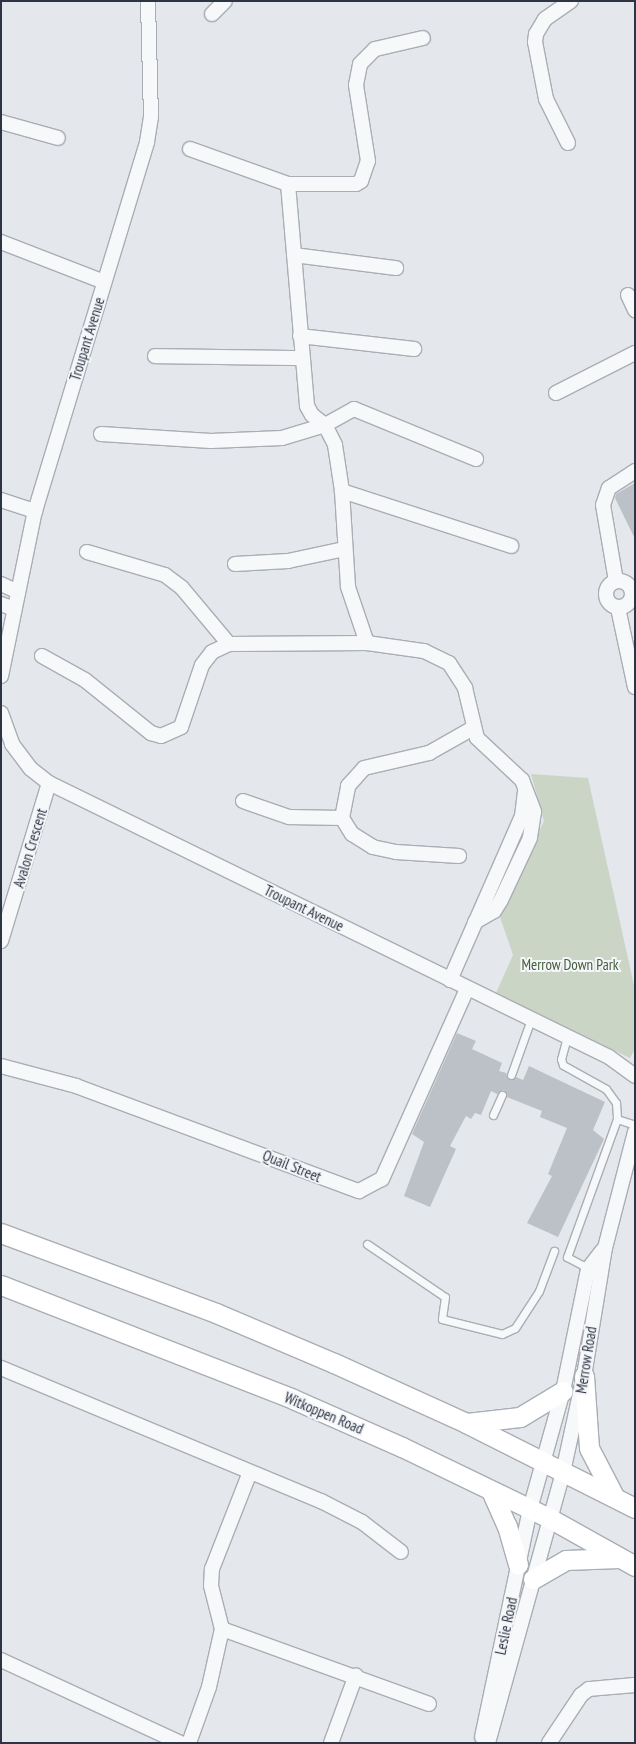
<!DOCTYPE html>
<html>
<head>
<meta charset="utf-8">
<style>
  body { margin:0 }
  #map { position:relative; width:636px; height:1744px; overflow:hidden; background:#e4e7eb; font-family:"PT Sans Narrow",sans-serif }
  div>[style] { position:absolute }
  [style*='--x'] { left:calc(var(--x)*1px); top:calc(var(--y)*1px); width:calc(var(--w)*1px); rotate:calc(var(--a)*1deg) }
  .green>* { inset:0; background:#cad5c6 }
  .building>* { inset:0; background:#bcc1c8 }
  .roads { filter:drop-shadow(1px 0 #a9aeb5) drop-shadow(-1px 0 #a9aeb5) drop-shadow(0 1px #a9aeb5) drop-shadow(0 -1px #a9aeb5) }
  .service>* { height:7px; margin:-3.5px; padding:0 3.5px; transform-origin:3.5px; border-radius:3.5px; background:#f7f8fa }
  .minor>* { height:14px; margin:-7px; padding:0 7px; transform-origin:7px; border-radius:7px; background:#f7f8fa }
  .minor>.ring { margin:-7px; padding:0; box-sizing:content-box; background:none; border:14px solid #f7f8fa; border-radius:50% }
  .secondary>* { height:19px; margin:-9.5px; padding:0 9.5px; transform-origin:9.5px; border-radius:9.5px; background:#fff }
  span { translate:-50% -50%; white-space:nowrap; text-align:center; line-height:1.15; -webkit-text-stroke:4px #f4f6f9; paint-order:stroke }
  .street-label { font-size:15px; color:#2d3543 }
  .park-label { font-size:15px; color:#425e3b }
  .frame { position:absolute; inset:0; border:2px solid #2d3543; pointer-events:none }
</style>
</head>
<body>
<div id="map">
  <div class="green">
    <i style="clip-path:polygon(531px 774px,588px 778px,635px 990px,635px 1049px,630px 1058px,496px 993px,513px 955px,499px 914px,544px 821px)"></i>
  </div>
  <div class="building">
    <i style="clip-path:polygon(635px 483px,635px 539px,615px 498px,616px 494px)"></i>
    <i style="clip-path:polygon(457px 1033px,476px 1041px,472px 1049px,502px 1063px,499px 1071px,506px 1073px,509px 1080px,516px 1077px,523px 1080px,529px 1066px,605px 1102px,593px 1130px,604px 1139px,558px 1237px,527px 1223px,552px 1176px,548px 1174px,567px 1128px,540px 1117px,542px 1111px,507px 1097px,504px 1090px,497px 1094px,491px 1091px,481px 1115px,475px 1113px,471px 1119px,466px 1116px,450px 1146px,456px 1149px,430px 1207px,404px 1196px,424px 1142px,412px 1134px)"></i>
  </div>
  <div class="roads">
    <div class="service">
      <i style="--x:567;--y:1037;--w:23;--a:105"></i>
      <i style="--x:561;--y:1059;--w:6;--a:72"></i>
      <i style="--x:563;--y:1065;--w:49;--a:29.2"></i>
      <i style="--x:606;--y:1089;--w:17;--a:54"></i>
      <i style="--x:616;--y:1103;--w:16;--a:86"></i>
      <i style="--x:617;--y:1119;--w:147;--a:109.9"></i>
      <i style="--x:567;--y:1257;--w:26;--a:28"></i>
      <i style="--x:511;--y:1075;--w:59;--a:-70.3"></i>
      <i style="--x:493;--y:1115;--w:22;--a:-66"></i>
      <i style="--x:617;--y:1119;--w:19;--a:18"></i>
      <i style="--x:367;--y:1244;--w:94;--a:34.2"></i>
      <i style="--x:445;--y:1297;--w:22;--a:98"></i>
      <i style="--x:442;--y:1319;--w:62;--a:14"></i>
      <i style="--x:502;--y:1334;--w:14;--a:-25"></i>
      <i style="--x:515;--y:1328;--w:44;--a:-57"></i>
      <i style="--x:539;--y:1291;--w:43;--a:-69.4"></i>
    </div>
    <div class="minor">
      <i style="--x:212;--y:14;--w:18;--a:-45"></i>
      <i style="--x:1;--y:122;--w:59;--a:15.7"></i>
      <i style="--x:568;--y:143;--w:49;--a:-116.6"></i>
      <i style="--x:546;--y:99;--w:58;--a:-100.9"></i>
      <i style="--x:535;--y:42;--w:8;--a:-83"></i>
      <i style="--x:536;--y:34;--w:17;--a:-59"></i>
      <i style="--x:545;--y:19;--w:32;--a:-35"></i>
      <i style="--x:190;--y:149;--w:104;--a:19.7"></i>
      <i style="--x:288;--y:184;--w:223;--a:85.1"></i>
      <i style="--x:307;--y:406;--w:10;--a:61"></i>
      <i style="--x:312;--y:415;--w:16;--a:38"></i>
      <i style="--x:325;--y:425;--w:22;--a:63"></i>
      <i style="--x:335;--y:445;--w:47;--a:81.3"></i>
      <i style="--x:342;--y:491;--w:96;--a:86.4"></i>
      <i style="--x:348;--y:587;--w:59;--a:71.3"></i>
      <i style="--x:288;--y:184;--w:68;--a:0"></i>
      <i style="--x:356;--y:184;--w:6;--a:-31"></i>
      <i style="--x:361;--y:181;--w:21;--a:-71"></i>
      <i style="--x:368;--y:161;--w:77;--a:-99"></i>
      <i style="--x:356;--y:85;--w:21;--a:-79"></i>
      <i style="--x:360;--y:64;--w:21;--a:-45"></i>
      <i style="--x:375;--y:49;--w:49;--a:-12.9"></i>
      <i style="--x:1;--y:242;--w:110;--a:21.2"></i>
      <i style="--x:294;--y:255;--w:103;--a:7.3"></i>
      <i style="--x:628;--y:295;--w:17;--a:65"></i>
      <i style="--x:300;--y:336;--w:115;--a:6.5"></i>
      <i style="--x:155;--y:356;--w:147;--a:0.8"></i>
      <i style="--x:556;--y:393;--w:89;--a:-26.9"></i>
      <i style="--x:101;--y:434;--w:110;--a:3.6"></i>
      <i style="--x:211;--y:441;--w:71;--a:-2.4"></i>
      <i style="--x:282;--y:438;--w:45;--a:-16.8"></i>
      <i style="--x:325;--y:425;--w:33;--a:-29"></i>
      <i style="--x:354;--y:409;--w:132;--a:22.3"></i>
      <i style="--x:342;--y:491;--w:178;--a:18"></i>
      <i style="--x:1;--y:500;--w:36;--a:18"></i>
      <i style="--x:87;--y:552;--w:81;--a:16.4"></i>
      <i style="--x:165;--y:575;--w:21;--a:37"></i>
      <i style="--x:182;--y:588;--w:73;--a:50"></i>
      <i style="--x:235;--y:564;--w:53;--a:-3.2"></i>
      <i style="--x:288;--y:561;--w:57;--a:-12.1"></i>
      <i class="ring" style="left:606px;top:581px;width:12px;height:12px"></i>
      <i style="--x:616;--y:581;--w:77;--a:-99.7"></i>
      <i style="--x:603;--y:505;--w:18;--a:-71"></i>
      <i style="--x:609;--y:488;--w:31;--a:-33"></i>
      <i style="--x:1;--y:584;--w:19;--a:25"></i>
      <i style="--x:1;--y:604;--w:14;--a:21"></i>
      <i style="--x:618;--y:608;--w:81;--a:77.9"></i>
      <i style="--x:42;--y:656;--w:49;--a:29.2"></i>
      <i style="--x:85;--y:680;--w:85;--a:38.8"></i>
      <i style="--x:151;--y:733;--w:10;--a:17"></i>
      <i style="--x:161;--y:736;--w:22;--a:-24"></i>
      <i style="--x:181;--y:727;--w:65;--a:-71.3"></i>
      <i style="--x:202;--y:665;--w:16;--a:-52"></i>
      <i style="--x:212;--y:652;--w:19;--a:-25"></i>
      <i style="--x:229;--y:644;--w:138;--a:-0.4"></i>
      <i style="--x:367;--y:643;--w:58;--a:8"></i>
      <i style="--x:424;--y:651;--w:28;--a:26"></i>
      <i style="--x:449;--y:663;--w:30;--a:57"></i>
      <i style="--x:465;--y:688;--w:51;--a:76.5"></i>
      <i style="--x:477;--y:738;--w:62;--a:43"></i>
      <i style="--x:522;--y:780;--w:34;--a:69"></i>
      <i style="--x:534;--y:812;--w:26;--a:99"></i>
      <i style="--x:530;--y:838;--w:68;--a:115.1"></i>
      <i style="--x:501;--y:900;--w:13;--a:122"></i>
      <i style="--x:494;--y:911;--w:22;--a:150"></i>
      <i style="--x:1;--y:676;--w:168;--a:-78.4"></i>
      <i style="--x:35;--y:511;--w:386;--a:-73.1"></i>
      <i style="--x:147;--y:142;--w:25;--a:-81"></i>
      <i style="--x:151;--y:117;--w:116;--a:-91.5"></i>
      <i style="--x:1;--y:713;--w:33;--a:70"></i>
      <i style="--x:12;--y:744;--w:31;--a:53"></i>
      <i style="--x:31;--y:769;--w:23;--a:38"></i>
      <i style="--x:49;--y:783;--w:623;--a:26.07"></i>
      <i style="--x:609;--y:1057;--w:32;--a:36"></i>
      <i style="--x:243;--y:801;--w:49;--a:19.2"></i>
      <i style="--x:289;--y:817;--w:53;--a:1.1"></i>
      <i style="--x:459;--y:856;--w:63;--a:-176.4"></i>
      <i style="--x:396;--y:852;--w:24;--a:-168"></i>
      <i style="--x:373;--y:847;--w:25;--a:-148"></i>
      <i style="--x:352;--y:834;--w:19;--a:-122"></i>
      <i style="--x:342;--y:818;--w:33;--a:-79"></i>
      <i style="--x:348;--y:786;--w:24;--a:-48"></i>
      <i style="--x:364;--y:768;--w:67;--a:-13"></i>
      <i style="--x:429;--y:753;--w:51;--a:-29.6"></i>
      <i style="--x:1;--y:941;--w:165;--a:-73.1"></i>
      <i style="--x:450;--y:980;--w:179;--a:-66.3"></i>
      <i style="--x:522;--y:816;--w:25;--a:-83"></i>
      <i style="--x:1;--y:1066;--w:78;--a:14.9"></i>
      <i style="--x:76;--y:1086;--w:302;--a:20.4"></i>
      <i style="--x:359;--y:1191;--w:26;--a:-28"></i>
      <i style="--x:382;--y:1179;--w:208;--a:-65.9"></i>
      <i style="--x:1;--y:1368;--w:347;--a:22.6"></i>
      <i style="--x:321;--y:1501;--w:46;--a:27.1"></i>
      <i style="--x:362;--y:1522;--w:49;--a:37.6"></i>
      <i style="--x:222;--y:1629;--w:44;--a:-104.3"></i>
      <i style="--x:211;--y:1586;--w:17;--a:-87"></i>
      <i style="--x:212;--y:1569;--w:104;--a:-68.6"></i>
      <i style="--x:1;--y:1660;--w:198;--a:24.8"></i>
      <i style="--x:482;--y:1737;--w:233;--a:-78.1"></i>
      <i style="--x:530;--y:1509;--w:123;--a:-74.4"></i>
      <i style="--x:563;--y:1391;--w:125;--a:-78.4"></i>
      <i style="--x:588;--y:1269;--w:24;--a:-52"></i>
      <i style="--x:189;--y:1743;--w:59;--a:-70.3"></i>
      <i style="--x:209;--y:1687;--w:59;--a:-77.4"></i>
      <i style="--x:222;--y:1629;--w:220;--a:19.9"></i>
      <i style="--x:331;--y:1743;--w:72;--a:-69.8"></i>
      <i style="--x:488;--y:1743;--w:281;--a:-74.5"></i>
      <i style="--x:563;--y:1472;--w:98;--a:-77.7"></i>
      <i style="--x:584;--y:1376;--w:130;--a:-80.7"></i>
      <i style="--x:605;--y:1248;--w:120;--a:-75.5"></i>
      <i style="--x:549;--y:1743;--w:58;--a:-56.3"></i>
      <i style="--x:581;--y:1695;--w:10;--a:-37"></i>
      <i style="--x:589;--y:1689;--w:46;--a:-5"></i>
    </div>
    <div class="secondary">
      <i style="--x:1;--y:1233;--w:229;--a:20.4"></i>
      <i style="--x:216;--y:1313;--w:128;--a:23"></i>
      <i style="--x:334;--y:1363;--w:145;--a:24.4"></i>
      <i style="--x:466;--y:1423;--w:189;--a:26.7"></i>
      <i style="--x:1;--y:1285;--w:313;--a:21.3"></i>
      <i style="--x:293;--y:1399;--w:119;--a:23.8"></i>
      <i style="--x:402;--y:1447;--w:165;--a:25.8"></i>
      <i style="--x:551;--y:1519;--w:96;--a:29.2"></i>
      <i style="--x:584;--y:1376;--w:72;--a:86"></i>
      <i style="--x:589;--y:1448;--w:54;--a:62.5"></i>
      <i style="--x:467;--y:1423;--w:53;--a:-6.5"></i>
      <i style="--x:520;--y:1417;--w:50;--a:-31.2"></i>
      <i style="--x:492;--y:1493;--w:36;--a:66"></i>
      <i style="--x:507;--y:1526;--w:40;--a:74"></i>
      <i style="--x:533;--y:1579;--w:38;--a:-30"></i>
      <i style="--x:566;--y:1560;--w:53;--a:-2.2"></i>
    </div>
  </div>
  <div class="street-label">
    <span style="left:87px;top:339px;rotate:-73deg">Troupant Avenue</span>
    <span style="left:30px;top:848px;rotate:-73deg">Avalon Crescent</span>
    <span style="left:304px;top:908px;rotate:26deg">Troupant Avenue</span>
    <span style="left:292px;top:1166px;rotate:22deg">Quail Street</span>
    <span style="left:586px;top:1360px;rotate:-81deg">Merrow Road</span>
    <span style="left:324px;top:1413px;rotate:23deg">Witkoppen Road</span>
    <span style="left:506px;top:1626px;rotate:-78deg">Leslie Road</span>
  </div>
  <div class="park-label">
    <span style="left:570px;top:965px">Merrow Down Park</span>
  </div>
  <div class="frame"></div>
</div>
</body>
</html>
